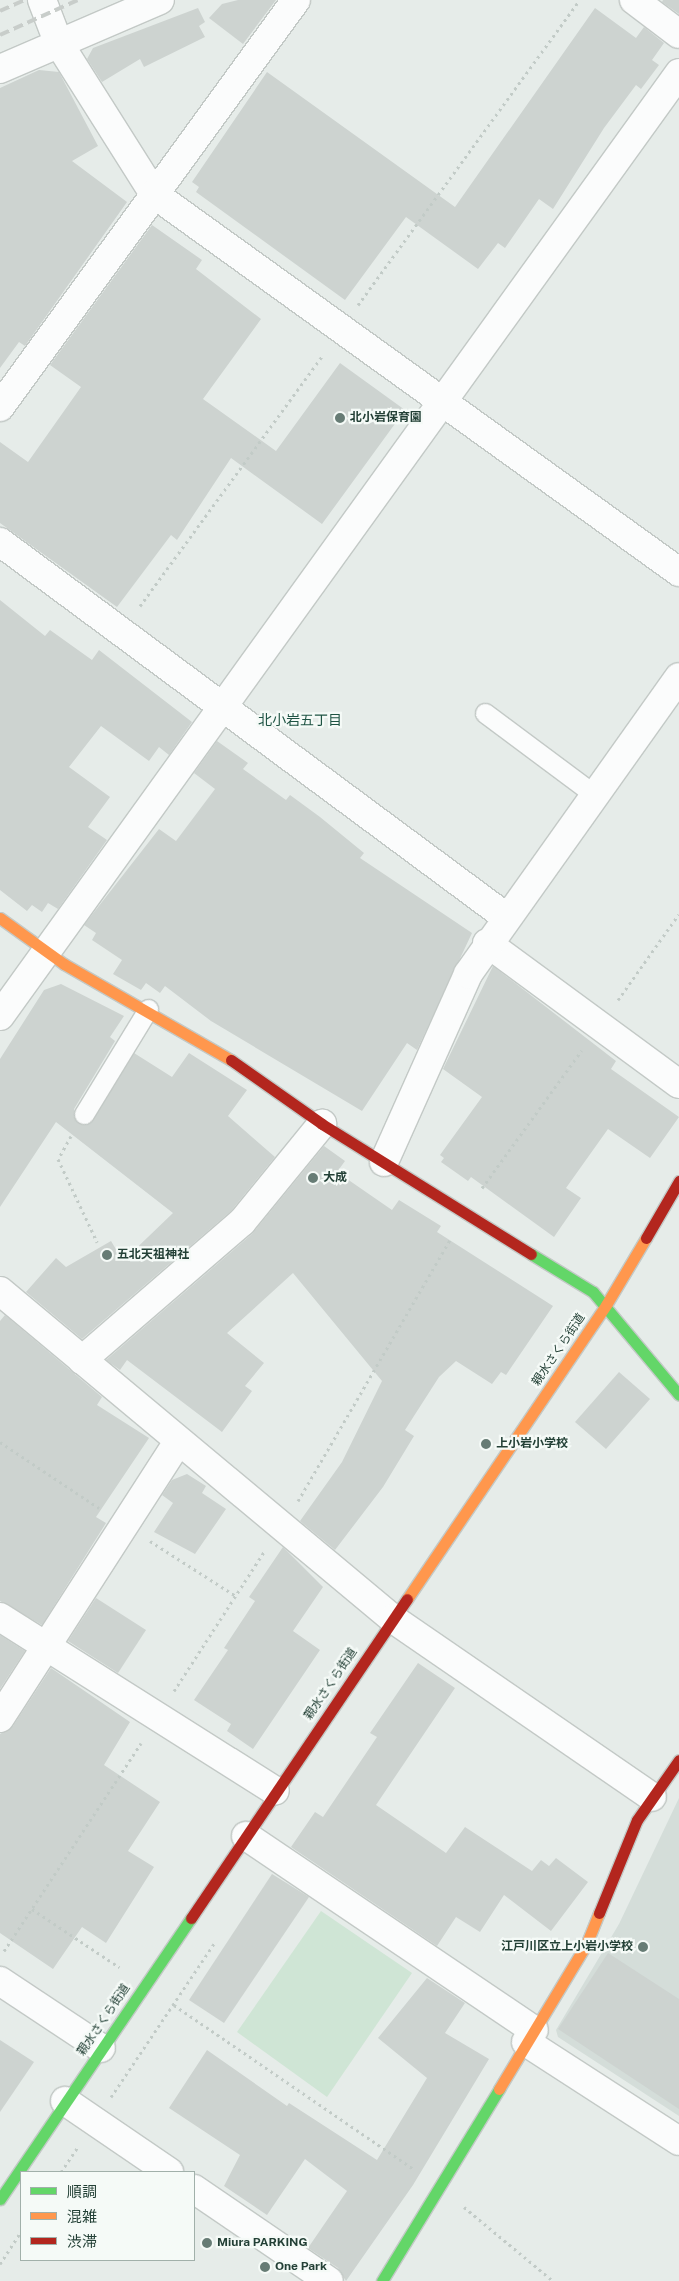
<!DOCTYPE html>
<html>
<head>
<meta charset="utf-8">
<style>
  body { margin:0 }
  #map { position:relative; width:679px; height:2281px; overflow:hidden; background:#e6ece9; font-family:"Public Sans","Noto Sans JP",sans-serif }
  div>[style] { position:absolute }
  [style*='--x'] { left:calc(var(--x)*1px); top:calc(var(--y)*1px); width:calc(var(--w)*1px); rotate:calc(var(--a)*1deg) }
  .built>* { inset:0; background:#d4ddd9 }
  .green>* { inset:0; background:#cfe5d5 }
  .building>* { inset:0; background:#cdd3d0 }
  .path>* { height:3px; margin-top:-1.5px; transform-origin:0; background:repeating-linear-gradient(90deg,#c2cbc7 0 2.5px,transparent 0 6.5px) }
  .roads { filter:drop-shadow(1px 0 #c3c9c6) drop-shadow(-1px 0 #c3c9c6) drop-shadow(0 1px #c3c9c6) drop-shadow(0 -1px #c3c9c6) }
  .lane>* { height:19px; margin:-9.5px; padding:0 9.5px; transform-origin:9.5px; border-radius:9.5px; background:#fbfcfc }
  .street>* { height:28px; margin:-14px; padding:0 14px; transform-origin:14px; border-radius:14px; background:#fbfcfc }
  .fast>* { height:11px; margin:-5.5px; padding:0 5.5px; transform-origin:5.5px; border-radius:5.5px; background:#63d668 }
  .slow>* { height:11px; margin:-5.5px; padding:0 5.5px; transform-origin:5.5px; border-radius:5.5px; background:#ff974d }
  .jam>* { height:11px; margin:-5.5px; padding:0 5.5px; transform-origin:5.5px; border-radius:5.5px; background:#b3261e }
  .rail>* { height:4px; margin-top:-2px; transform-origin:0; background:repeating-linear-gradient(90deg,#c8cdca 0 10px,transparent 0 15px) }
  .dots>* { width:14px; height:14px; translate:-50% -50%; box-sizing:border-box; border:2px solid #f5faf7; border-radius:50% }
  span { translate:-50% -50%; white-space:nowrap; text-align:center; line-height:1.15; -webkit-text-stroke:4.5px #f5faf7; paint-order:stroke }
  .poi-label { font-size:12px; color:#234036; font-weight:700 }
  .left { translate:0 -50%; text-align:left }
  .right { translate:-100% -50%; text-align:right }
  .street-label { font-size:12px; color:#234036 }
  .neighbourhood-label { font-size:14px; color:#1e5343 }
  .legend { position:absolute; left:20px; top:2171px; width:175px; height:90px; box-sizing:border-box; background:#f5faf7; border:1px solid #a1b0aa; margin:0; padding:6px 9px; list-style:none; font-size:15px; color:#234036 }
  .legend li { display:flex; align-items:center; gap:10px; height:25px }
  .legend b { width:25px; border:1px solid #a1b0aa }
</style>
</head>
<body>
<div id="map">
  <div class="built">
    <i style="clip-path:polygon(679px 1798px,679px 2116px,558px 2037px,556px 2030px,619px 1924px)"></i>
  </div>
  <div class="green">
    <i style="clip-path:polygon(321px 1911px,412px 1973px,327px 2097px,237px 2032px)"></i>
  </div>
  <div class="building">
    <i style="clip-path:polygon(238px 0,276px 0,243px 44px,209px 18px,222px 4px)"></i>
    <i style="clip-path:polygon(663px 0,679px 0,679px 14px,662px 2px)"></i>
    <i style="clip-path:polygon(198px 8px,205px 22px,199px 26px,205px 37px,144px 67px,140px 59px,102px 82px,87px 59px,93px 48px)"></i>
    <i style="clip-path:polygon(595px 8px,636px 38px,644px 27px,664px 43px,652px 60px,659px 65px,641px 89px,636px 85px,604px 128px,553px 209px,539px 199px,505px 248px,498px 243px,478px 269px,406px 217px,345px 300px,196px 192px,199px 187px,192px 182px,267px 72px,455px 207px)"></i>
    <i style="clip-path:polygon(39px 70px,59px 72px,98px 146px,72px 161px,127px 202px,25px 346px,19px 342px,0 368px,0 88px)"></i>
    <i style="clip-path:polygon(152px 225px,202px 260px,196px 269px,261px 319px,203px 399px,276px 451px,340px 363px,405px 410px,322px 524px,231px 458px,177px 540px,171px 535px,117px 607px,0 523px,0 442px,28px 462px,81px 387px,50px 365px)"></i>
    <i style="clip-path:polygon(0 600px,45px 636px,50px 630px,92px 660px,99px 650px,192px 722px,169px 755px,159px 747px,149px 761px,101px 726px,69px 767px,110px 797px,88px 827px,107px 840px,58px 909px,48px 903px,42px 912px,32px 905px,27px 911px,0 890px)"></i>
    <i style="clip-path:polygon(217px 741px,248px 763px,243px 769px,286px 800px,290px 795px,320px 817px,364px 853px,360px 858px,472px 933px,417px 1050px,407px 1043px,362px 1111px,211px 1021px,165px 986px,160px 993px,146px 983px,141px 990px,113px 974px,122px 960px,92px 940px,96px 933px,84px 925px,159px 829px,176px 841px,215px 789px,194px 773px)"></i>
    <i style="clip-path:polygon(493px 966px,616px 1061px,611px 1069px,679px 1117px,650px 1158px,608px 1129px,566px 1188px,581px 1198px,554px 1237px,471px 1177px,468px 1181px,441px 1162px,444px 1158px,440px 1155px,482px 1097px,443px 1069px)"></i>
    <i style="clip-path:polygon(61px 984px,124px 1016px,110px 1037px,115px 1041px,74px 1109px,78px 1123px,93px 1120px,134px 1053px,172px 1077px,189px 1053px,247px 1090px,228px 1116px,275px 1157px,231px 1211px,82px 1339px,26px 1292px,56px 1258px,66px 1267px,111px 1241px,123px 1261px,173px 1213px,56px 1122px,0 1207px,0 1059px,44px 990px)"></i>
    <i style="clip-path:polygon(324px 1146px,345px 1161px,337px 1172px,392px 1210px,399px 1200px,441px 1226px,437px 1232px,553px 1306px,506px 1375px,501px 1372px,492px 1384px,456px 1361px,439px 1377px,405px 1430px,414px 1436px,383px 1487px,335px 1550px,300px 1521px,342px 1462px,382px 1381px,293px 1273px,227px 1333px,264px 1363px,245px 1386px,252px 1391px,222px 1432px,127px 1360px,120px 1370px,106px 1360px,252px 1234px)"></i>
    <i style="clip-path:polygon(5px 1315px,102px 1397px,97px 1405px,149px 1438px,96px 1517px,106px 1523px,42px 1625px,0 1601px,0 1321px)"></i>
    <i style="clip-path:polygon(619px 1372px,650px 1399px,606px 1449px,575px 1422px)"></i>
    <i style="clip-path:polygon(187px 1474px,206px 1486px,202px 1493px,226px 1509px,195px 1554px,154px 1532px,173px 1503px,162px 1495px,172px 1480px)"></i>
    <i style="clip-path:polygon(283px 1547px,323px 1587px,293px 1631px,320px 1650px,253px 1749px,227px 1731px,231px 1724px,194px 1700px,228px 1650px,224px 1648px,255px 1601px,249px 1597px)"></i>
    <i style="clip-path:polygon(96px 1598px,146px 1630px,118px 1673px,68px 1641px)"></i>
    <i style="clip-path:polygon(0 1635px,25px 1651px,0 1689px)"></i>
    <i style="clip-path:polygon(418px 1663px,455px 1688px,376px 1805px,446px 1853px,465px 1827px,532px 1871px,541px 1860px,549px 1866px,556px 1858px,588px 1882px,551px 1931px,504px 1895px,480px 1932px,456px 1917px,437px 1946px,291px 1847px,315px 1812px,323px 1817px,377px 1737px,370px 1733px)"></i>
    <i style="clip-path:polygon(51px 1668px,130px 1722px,104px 1765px,160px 1802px,128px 1851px,154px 1867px,106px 1943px,82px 1927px,53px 1969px,0 1933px,0 1734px,13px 1726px)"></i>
    <i style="clip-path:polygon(272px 1874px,309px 1897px,224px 2023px,189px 2000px)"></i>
    <i style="clip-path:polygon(608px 1953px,679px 1999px,679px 2109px,558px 2029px)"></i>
    <i style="clip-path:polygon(427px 1978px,465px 2003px,445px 2033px,489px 2059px,413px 2185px,346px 2281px,338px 2268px,308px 2248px,347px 2191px,305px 2159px,267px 2215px,224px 2186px,240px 2155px,169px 2108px,207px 2050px,287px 2106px,289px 2103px,377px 2160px,427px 2078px,378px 2038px)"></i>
    <i style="clip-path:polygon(0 2040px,34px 2062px,0 2112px)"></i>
  </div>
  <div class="path">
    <i style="--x:358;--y:305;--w:377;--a:-54"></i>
    <i style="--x:140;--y:606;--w:311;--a:-53.9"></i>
    <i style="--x:618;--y:1000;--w:105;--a:-54.7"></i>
    <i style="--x:71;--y:1136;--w:26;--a:119"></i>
    <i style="--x:58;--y:1159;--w:92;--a:64.8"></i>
    <i style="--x:482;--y:1188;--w:170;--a:-54.1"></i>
    <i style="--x:0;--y:1442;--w:119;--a:33.7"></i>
    <i style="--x:298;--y:1501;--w:302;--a:-59.8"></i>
    <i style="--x:150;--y:1541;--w:102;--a:32.6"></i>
    <i style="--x:174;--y:1691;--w:166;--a:-57.1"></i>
    <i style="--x:32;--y:1909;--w:105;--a:33.7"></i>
    <i style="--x:4;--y:1951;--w:249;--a:-56.6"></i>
    <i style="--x:174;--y:2005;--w:292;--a:34.4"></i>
    <i style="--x:111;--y:2097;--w:187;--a:-56.1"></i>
    <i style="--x:61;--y:2172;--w:29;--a:-56"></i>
    <i style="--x:464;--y:2207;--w:116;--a:39.7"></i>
    <i style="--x:0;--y:2264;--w:38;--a:-57"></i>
  </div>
  <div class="roads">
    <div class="lane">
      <i style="--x:485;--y:713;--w:137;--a:36.7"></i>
      <i style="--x:84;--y:1114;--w:123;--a:-58.6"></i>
    </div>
    <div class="street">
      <i style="--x:42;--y:0;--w:45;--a:69.1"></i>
      <i style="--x:58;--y:42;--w:180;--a:57.7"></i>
      <i style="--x:154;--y:194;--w:647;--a:35.75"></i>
      <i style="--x:634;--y:0;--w:56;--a:37.1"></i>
      <i style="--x:0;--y:69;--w:174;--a:-23.3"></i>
      <i style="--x:0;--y:407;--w:503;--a:-53.97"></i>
      <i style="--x:0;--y:542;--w:630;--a:36.54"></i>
      <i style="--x:487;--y:943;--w:238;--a:36.3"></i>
      <i style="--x:0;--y:1016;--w:1162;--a:-54.24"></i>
      <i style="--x:384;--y:1162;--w:206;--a:-65.9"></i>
      <i style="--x:468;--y:974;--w:364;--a:-54.6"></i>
      <i style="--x:0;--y:1291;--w:512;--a:39.85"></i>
      <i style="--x:393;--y:1619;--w:314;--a:34.5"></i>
      <i style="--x:82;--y:1360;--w:211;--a:-40.8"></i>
      <i style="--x:242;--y:1222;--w:127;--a:-50.8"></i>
      <i style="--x:0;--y:1617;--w:325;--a:32.3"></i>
      <i style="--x:0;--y:1718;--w:328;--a:-57.2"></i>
      <i style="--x:246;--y:1836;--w:347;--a:34"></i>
      <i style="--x:0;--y:1981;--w:121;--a:33.6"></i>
      <i style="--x:526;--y:2042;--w:182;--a:32.9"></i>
      <i style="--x:65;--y:2101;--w:126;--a:34.3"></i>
      <i style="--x:194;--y:2189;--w:163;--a:34.3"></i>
    </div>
    <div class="fast">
      <i style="--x:531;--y:1254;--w:73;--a:31.5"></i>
      <i style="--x:593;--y:1292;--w:134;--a:50.1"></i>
      <i style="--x:0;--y:2199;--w:340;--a:-55.8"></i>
      <i style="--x:382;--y:2281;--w:225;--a:-58.6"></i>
    </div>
    <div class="slow">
      <i style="--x:0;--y:918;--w:79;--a:35.7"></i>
      <i style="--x:64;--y:964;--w:193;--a:29.9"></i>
      <i style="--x:407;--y:1599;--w:355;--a:-55.9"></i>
      <i style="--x:606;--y:1305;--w:78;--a:-59.2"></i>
      <i style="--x:499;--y:2089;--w:168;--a:-58.9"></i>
      <i style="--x:586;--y:1945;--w:35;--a:-68"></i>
    </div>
    <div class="jam">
      <i style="--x:231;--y:1060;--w:111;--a:35.1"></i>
      <i style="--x:322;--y:1124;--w:246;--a:31.9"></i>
      <i style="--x:646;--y:1238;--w:66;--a:-59.9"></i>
      <i style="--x:599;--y:1913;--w:100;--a:-67.8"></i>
      <i style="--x:637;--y:1820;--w:73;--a:-55"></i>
      <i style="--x:191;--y:1918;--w:385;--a:-55.9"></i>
    </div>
  </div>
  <div class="rail">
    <i style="--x:0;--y:11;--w:27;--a:-24"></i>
    <i style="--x:0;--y:35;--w:85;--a:-24.2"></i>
  </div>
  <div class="dots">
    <i style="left:340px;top:418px;background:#677c75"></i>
    <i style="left:313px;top:1178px;background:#677c75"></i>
    <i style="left:107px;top:1255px;background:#677c75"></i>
    <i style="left:486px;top:1444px;background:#677c75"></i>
    <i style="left:643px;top:1947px;background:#677c75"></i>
    <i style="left:207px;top:2243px;background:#677c75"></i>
    <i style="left:265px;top:2267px;background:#677c75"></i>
  </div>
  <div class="poi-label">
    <span class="left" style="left:350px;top:418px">北小岩保育園</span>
    <span class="left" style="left:323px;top:1178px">大成</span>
    <span class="left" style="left:117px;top:1255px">五北天祖神社</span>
    <span class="left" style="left:496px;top:1444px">上小岩小学校</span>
    <span class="right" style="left:633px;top:1947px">江戸川区立上小岩小学校</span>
    <span class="left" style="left:217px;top:2243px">Miura PARKING</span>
    <span class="left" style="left:275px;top:2267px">One Park</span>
  </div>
  <div class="street-label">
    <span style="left:559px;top:1350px;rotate:-56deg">親水さくら街道</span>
    <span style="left:331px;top:1684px;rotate:-56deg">親水さくら街道</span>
    <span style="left:104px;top:2020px;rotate:-56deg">親水さくら街道</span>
  </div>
  <div class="neighbourhood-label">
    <span style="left:300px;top:720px">北小岩五丁目</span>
  </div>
  <ul class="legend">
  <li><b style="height:6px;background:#63d668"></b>順調</li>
  <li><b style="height:6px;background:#ff974d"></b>混雑</li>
  <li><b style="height:6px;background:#b3261e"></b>渋滞</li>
  </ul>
</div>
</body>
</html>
